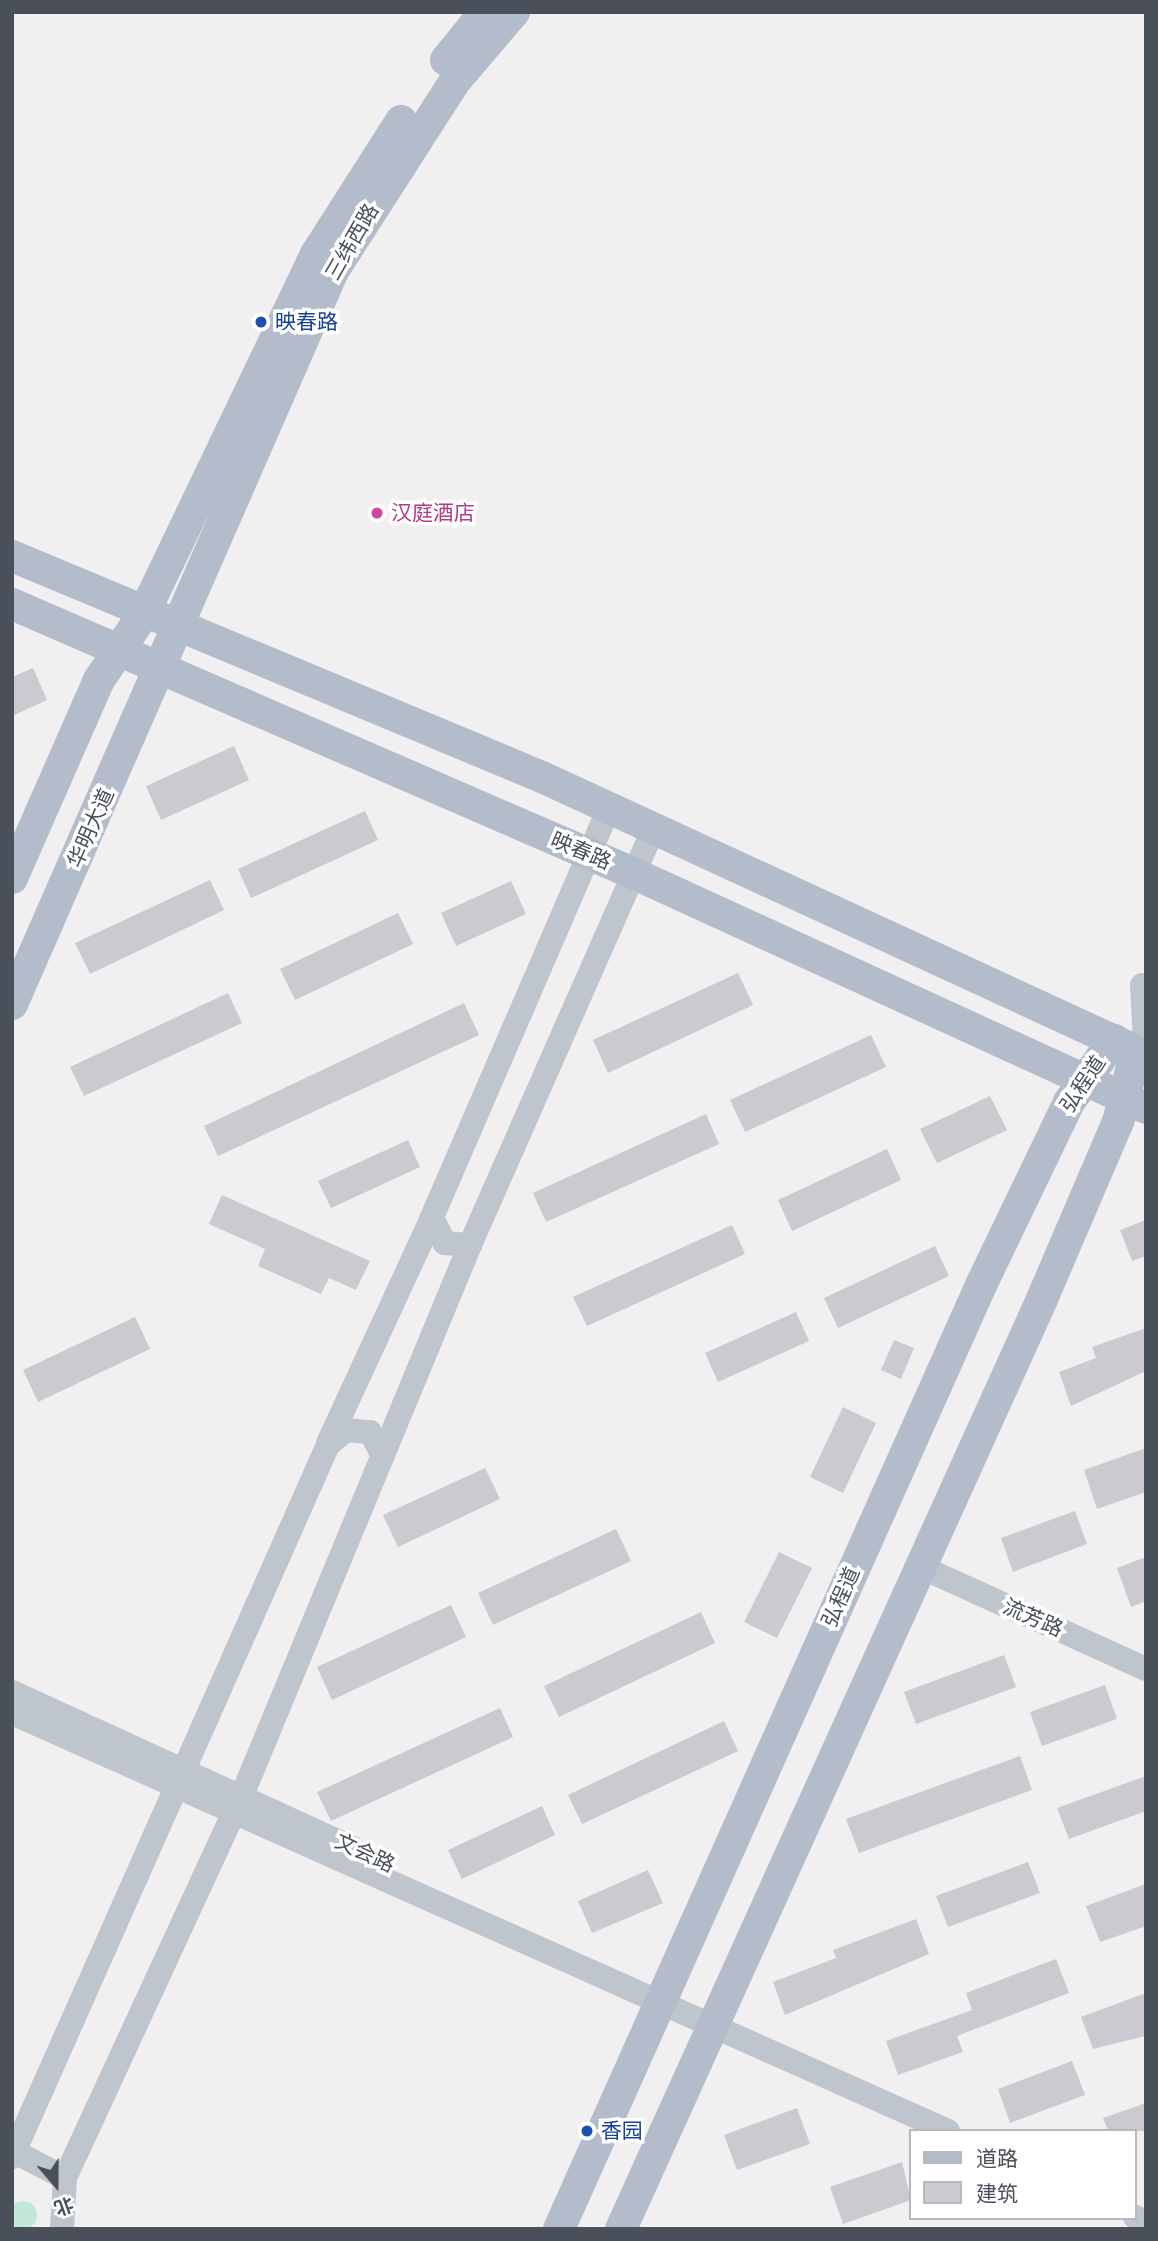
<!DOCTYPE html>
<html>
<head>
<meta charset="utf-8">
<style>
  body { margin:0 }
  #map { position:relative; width:1158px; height:2241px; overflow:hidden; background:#f1efef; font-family:"Source Sans 3","Noto Sans SC",sans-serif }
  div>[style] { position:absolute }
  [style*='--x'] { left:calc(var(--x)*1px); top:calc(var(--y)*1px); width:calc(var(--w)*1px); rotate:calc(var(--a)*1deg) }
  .green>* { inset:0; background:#c2e9d5 }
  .round { border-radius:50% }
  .building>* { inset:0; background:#c9cbd1 }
  .minor>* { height:24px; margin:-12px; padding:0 12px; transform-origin:12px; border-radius:12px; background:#bfc5cc }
  .major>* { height:32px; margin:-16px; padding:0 16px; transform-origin:16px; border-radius:16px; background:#b2bcca }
  .dots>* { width:19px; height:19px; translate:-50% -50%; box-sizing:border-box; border:4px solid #fff; border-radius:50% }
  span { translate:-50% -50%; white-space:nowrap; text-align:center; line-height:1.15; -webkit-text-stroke:7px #fff; paint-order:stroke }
  .street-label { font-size:21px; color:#49505a }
  .transit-label { font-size:21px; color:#164399 }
  .left { translate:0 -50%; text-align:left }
  .hotel-label { font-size:21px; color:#b23c85 }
  .frame { position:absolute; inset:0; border:14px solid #49505a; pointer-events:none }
  .legend { position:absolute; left:909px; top:2129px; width:228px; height:91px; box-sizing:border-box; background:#fff; border:2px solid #b6b9bd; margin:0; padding:9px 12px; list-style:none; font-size:21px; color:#49505a }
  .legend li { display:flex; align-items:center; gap:14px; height:35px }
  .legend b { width:35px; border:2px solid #b6b9bd }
  .north { position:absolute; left:21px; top:2150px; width:70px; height:70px; -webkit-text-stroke:5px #fff; paint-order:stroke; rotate:160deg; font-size:19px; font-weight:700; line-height:28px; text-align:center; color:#49505a }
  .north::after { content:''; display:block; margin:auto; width:24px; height:32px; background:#49505a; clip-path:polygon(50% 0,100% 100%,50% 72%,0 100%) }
</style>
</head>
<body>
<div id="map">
  <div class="green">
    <i class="round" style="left:9px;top:2201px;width:28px;height:28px"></i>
  </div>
  <div class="building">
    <i style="clip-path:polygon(33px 668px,47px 700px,12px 716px,12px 677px)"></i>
    <i style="clip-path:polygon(234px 746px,249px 780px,161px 820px,146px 786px)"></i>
    <i style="clip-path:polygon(365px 811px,378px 840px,251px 898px,238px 869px)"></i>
    <i style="clip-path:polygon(210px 880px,224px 910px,90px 974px,75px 943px)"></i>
    <i style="clip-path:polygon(511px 881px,526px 914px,456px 946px,441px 913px)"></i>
    <i style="clip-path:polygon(398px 913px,413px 944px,295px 1000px,280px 969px)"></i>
    <i style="clip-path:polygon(738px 973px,753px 1005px,608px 1073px,593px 1040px)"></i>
    <i style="clip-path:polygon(228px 993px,242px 1023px,84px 1096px,70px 1067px)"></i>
    <i style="clip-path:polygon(464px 1003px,479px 1035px,218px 1156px,204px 1126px)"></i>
    <i style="clip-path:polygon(871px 1035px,886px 1067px,745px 1132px,730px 1100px)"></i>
    <i style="clip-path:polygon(990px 1096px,1007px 1130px,937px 1163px,920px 1129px)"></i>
    <i style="clip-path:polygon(706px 1114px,719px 1144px,546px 1222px,533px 1193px)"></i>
    <i style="clip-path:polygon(408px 1140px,420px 1167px,331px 1208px,318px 1181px)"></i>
    <i style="clip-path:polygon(887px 1149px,901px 1180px,792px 1231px,778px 1200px)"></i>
    <i style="clip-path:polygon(222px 1195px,370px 1261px,356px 1290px,329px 1278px,321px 1294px,258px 1266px,265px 1249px,209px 1224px)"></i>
    <i style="clip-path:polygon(1146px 1220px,1146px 1256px,1132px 1261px,1120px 1230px)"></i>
    <i style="clip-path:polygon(732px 1225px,745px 1254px,587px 1326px,573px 1297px)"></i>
    <i style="clip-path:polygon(935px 1246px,949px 1276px,838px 1328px,824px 1298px)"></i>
    <i style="clip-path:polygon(796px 1312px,809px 1341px,718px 1382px,705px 1353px)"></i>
    <i style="clip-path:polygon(135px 1317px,150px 1349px,38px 1402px,23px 1370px)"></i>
    <i style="clip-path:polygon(1146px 1328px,1146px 1371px,1071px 1406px,1059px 1372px,1096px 1358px,1092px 1347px)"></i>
    <i style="clip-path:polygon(894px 1340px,914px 1348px,901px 1379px,881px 1370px)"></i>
    <i style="clip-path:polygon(843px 1407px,876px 1423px,843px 1493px,810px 1477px)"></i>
    <i style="clip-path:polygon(1146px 1448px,1146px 1492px,1097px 1509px,1084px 1470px)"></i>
    <i style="clip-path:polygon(485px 1468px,500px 1499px,398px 1547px,383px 1515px)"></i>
    <i style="clip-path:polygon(1075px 1511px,1087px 1544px,1013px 1572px,1001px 1538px)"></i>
    <i style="clip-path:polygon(616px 1529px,631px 1561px,493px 1625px,478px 1593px)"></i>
    <i style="clip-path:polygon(779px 1552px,812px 1568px,777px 1638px,744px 1622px)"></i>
    <i style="clip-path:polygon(1146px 1557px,1146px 1601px,1131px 1607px,1117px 1568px)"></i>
    <i style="clip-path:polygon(451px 1605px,466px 1637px,332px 1700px,317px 1667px)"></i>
    <i style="clip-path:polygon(701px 1612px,715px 1643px,559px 1717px,544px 1686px)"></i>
    <i style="clip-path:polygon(1004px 1655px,1016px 1687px,916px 1724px,904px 1692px)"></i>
    <i style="clip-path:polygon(1105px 1685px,1117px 1719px,1042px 1746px,1030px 1712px)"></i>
    <i style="clip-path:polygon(500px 1708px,513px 1737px,331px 1821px,317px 1792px)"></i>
    <i style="clip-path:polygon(724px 1721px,738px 1751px,582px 1824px,568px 1795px)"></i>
    <i style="clip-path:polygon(1020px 1756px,1032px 1790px,859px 1853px,846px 1819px)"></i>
    <i style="clip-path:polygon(1146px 1776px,1146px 1811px,1069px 1839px,1057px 1808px)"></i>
    <i style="clip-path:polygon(542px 1806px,555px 1835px,462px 1879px,448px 1850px)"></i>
    <i style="clip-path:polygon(1028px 1862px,1040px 1893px,948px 1927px,936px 1896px)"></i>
    <i style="clip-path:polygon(648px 1870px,663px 1903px,592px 1933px,578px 1901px)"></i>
    <i style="clip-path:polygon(1146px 1884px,1146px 1926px,1100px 1942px,1086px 1906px)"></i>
    <i style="clip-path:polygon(916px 1919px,929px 1954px,785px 2015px,773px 1982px,836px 1958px,833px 1950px)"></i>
    <i style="clip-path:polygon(1056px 1959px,1069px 1993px,957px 2036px,963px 2052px,898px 2075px,886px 2041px,972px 2010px,966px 1993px)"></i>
    <i style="clip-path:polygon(1146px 1993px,1146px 2036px,1093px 2049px,1081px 2017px)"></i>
    <i style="clip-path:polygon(1072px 2061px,1085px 2095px,1010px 2123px,998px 2089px)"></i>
    <i style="clip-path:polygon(1146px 2103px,1146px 2131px,1108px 2131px,1103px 2118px)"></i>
    <i style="clip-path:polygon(797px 2108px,810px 2144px,737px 2170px,724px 2135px)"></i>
    <i style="clip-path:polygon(902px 2162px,911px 2200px,843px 2224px,830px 2187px)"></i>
  </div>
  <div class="minor">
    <i style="--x:609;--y:808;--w:447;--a:113.4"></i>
    <i style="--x:432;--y:1218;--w:28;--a:63"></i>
    <i style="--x:445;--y:1243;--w:25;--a:5"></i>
    <i style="--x:470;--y:1245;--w:456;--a:-66.2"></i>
    <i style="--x:1142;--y:985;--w:74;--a:86.9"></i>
    <i style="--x:328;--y:1443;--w:248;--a:-65.2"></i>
    <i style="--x:383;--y:1455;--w:227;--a:-67.5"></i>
    <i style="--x:921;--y:1567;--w:247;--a:24.4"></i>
    <i style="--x:12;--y:1692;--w:375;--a:24.6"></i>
    <i style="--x:12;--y:1713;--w:1025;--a:24.06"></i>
    <i style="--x:15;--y:2152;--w:56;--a:27.5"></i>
    <i style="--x:12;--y:2157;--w:779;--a:-66.07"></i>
    <i style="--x:328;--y:1445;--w:23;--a:-40"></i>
    <i style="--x:346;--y:1430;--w:24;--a:5"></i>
    <i style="--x:370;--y:1432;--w:26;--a:61"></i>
    <i style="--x:383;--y:1455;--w:370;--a:112.5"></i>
    <i style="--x:241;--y:1797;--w:420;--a:114.8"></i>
    <i style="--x:65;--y:2178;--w:51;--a:93.4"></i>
    <i style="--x:1135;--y:2217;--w:12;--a:24"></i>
  </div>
  <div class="major">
    <i style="--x:446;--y:60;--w:62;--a:-50.9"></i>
    <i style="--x:12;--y:556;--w:574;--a:22.64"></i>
    <i style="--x:542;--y:777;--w:650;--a:24.75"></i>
    <i style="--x:12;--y:604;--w:679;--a:23.43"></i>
    <i style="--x:635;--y:874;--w:562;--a:24.6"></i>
    <i style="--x:12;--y:878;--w:216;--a:-66.3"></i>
    <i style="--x:99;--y:680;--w:81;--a:-56.1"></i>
    <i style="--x:144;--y:613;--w:398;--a:-64.4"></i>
    <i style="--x:316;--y:254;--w:158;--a:-57.4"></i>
    <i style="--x:12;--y:1004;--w:800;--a:-66.35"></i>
    <i style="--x:333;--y:271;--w:226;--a:-57.3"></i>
    <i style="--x:455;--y:81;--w:91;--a:-49.5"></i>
    <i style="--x:559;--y:2229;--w:1036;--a:-65.91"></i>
    <i style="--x:982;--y:1283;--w:201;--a:-64.3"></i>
    <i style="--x:1069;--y:1102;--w:77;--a:-54"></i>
    <i style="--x:621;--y:2229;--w:1021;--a:-65.64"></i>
    <i style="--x:1042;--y:1299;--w:193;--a:-66.8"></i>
    <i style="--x:1118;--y:1122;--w:73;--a:-75.8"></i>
  </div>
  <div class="dots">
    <i style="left:261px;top:322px;background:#1a4fb4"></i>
    <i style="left:377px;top:513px;background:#d1479c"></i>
    <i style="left:587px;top:2131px;background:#1a4fb4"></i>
  </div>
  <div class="street-label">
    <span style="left:352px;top:242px;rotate:-60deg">三纬西路</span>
    <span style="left:91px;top:828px;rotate:-66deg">华明大道</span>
    <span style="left:581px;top:851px;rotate:23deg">映春路</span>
    <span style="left:1083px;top:1084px;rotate:-56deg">弘程道</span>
    <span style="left:841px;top:1597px;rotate:-66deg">弘程道</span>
    <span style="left:1033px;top:1618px;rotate:24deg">流芳路</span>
    <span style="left:365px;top:1853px;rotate:25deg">文会路</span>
  </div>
  <div class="transit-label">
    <span class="left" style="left:275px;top:322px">映春路</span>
    <span class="left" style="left:601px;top:2131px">香园</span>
  </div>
  <div class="hotel-label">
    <span class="left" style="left:391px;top:513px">汉庭酒店</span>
  </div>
  <div class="frame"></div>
  <ul class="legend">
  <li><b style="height:9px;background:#b2bcca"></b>道路</li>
  <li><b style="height:19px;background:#c9cbd1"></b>建筑</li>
  </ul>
  <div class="north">北</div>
</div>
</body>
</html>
